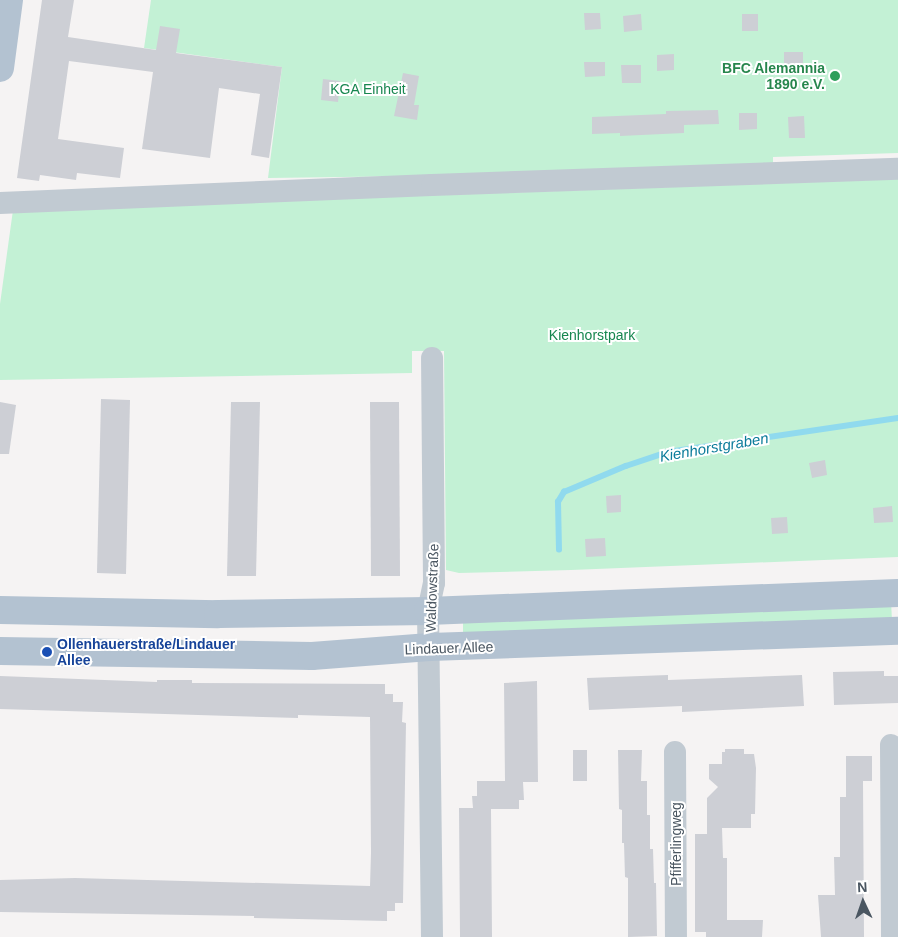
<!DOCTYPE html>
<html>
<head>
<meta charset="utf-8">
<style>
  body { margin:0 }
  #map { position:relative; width:898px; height:937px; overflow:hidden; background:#f5f3f3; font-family:Helvetica,sans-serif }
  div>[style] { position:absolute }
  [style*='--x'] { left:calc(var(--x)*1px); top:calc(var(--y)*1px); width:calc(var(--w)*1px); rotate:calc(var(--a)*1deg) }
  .green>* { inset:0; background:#c3f1d5 }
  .stream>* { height:5.5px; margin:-2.75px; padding:0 2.75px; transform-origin:2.75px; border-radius:2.75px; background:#90daee }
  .building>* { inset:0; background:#cdcfd5 }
  .minor>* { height:22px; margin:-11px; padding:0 11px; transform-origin:11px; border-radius:11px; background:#c1cad2 }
  .major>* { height:28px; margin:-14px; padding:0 14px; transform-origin:14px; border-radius:14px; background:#b3c2d1 }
  .dots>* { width:14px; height:14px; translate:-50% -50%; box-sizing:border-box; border:2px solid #fff; border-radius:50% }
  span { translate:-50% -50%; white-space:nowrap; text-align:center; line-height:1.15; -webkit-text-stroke:4px #fff; paint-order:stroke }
  .leisure-label { font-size:14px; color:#27864d; font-weight:700 }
  .right { translate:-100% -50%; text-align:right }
  .park-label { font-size:14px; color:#17864f }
  .street-label { font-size:14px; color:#4a5661 }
  .transit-label { font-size:14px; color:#164399; font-weight:700 }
  .left { translate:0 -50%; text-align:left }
  .water-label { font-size:15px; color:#0c7c9b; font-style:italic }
  .north { position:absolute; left:838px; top:877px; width:50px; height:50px; -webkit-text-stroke:4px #fff; paint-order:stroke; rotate:357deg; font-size:14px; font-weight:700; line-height:20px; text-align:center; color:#4a5661 }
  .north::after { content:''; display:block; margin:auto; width:18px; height:22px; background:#4a5661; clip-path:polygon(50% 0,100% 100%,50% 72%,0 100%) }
</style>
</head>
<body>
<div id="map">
  <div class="green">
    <i style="clip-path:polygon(151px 0,898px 0,898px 153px,773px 157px,773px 171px,268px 178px,282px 67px,144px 48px)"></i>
    <i style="clip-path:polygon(898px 179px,898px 557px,571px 570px,459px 573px,446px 570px,444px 351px,412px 351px,412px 373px,0 380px,0 304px,13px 210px)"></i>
    <i style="clip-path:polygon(891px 601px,892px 621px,463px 637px,463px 618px)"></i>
  </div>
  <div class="stream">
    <i style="--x:559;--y:550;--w:48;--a:-91.2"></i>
    <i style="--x:558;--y:502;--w:12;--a:-59"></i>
    <i style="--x:564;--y:492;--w:67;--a:-22.8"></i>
    <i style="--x:626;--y:466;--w:44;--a:-18.4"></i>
    <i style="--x:668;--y:452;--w:232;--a:-8.4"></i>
  </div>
  <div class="building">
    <i style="clip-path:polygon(42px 0,74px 0,68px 37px,156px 50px,160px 26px,180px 29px,176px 53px,282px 67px,269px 158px,251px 155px,260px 94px,219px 88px,210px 158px,142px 149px,153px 72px,69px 61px,58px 139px,124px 148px,120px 178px,77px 173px,76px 180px,40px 175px,39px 181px,17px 178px)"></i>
    <i style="clip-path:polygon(584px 13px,600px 13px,601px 29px,585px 30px)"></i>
    <i style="clip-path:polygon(641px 14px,642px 30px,624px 32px,623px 16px)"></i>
    <i style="clip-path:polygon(742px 14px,758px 14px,758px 31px,742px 31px)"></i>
    <i style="clip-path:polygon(784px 52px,803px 52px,803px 69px,784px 70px)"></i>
    <i style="clip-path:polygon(674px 54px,674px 70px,657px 71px,657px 55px)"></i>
    <i style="clip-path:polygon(584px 62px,605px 62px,605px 76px,585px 77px)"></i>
    <i style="clip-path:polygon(621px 65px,641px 65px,641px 83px,622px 83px)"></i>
    <i style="clip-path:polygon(403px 73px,419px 76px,414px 105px,419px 105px,417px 120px,394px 116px)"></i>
    <i style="clip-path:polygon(323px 79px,340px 81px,338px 102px,321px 100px)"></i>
    <i style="clip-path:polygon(718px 110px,719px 124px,684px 125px,684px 133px,620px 136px,620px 133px,592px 134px,592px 117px,666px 114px,666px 111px)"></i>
    <i style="clip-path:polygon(739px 113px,757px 113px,757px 129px,739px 130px)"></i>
    <i style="clip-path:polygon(804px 116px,805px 138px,789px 138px,788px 117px)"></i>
    <i style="clip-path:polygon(101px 399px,130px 400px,126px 574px,97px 573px)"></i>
    <i style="clip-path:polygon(0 402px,16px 405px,9px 454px,0 454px)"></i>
    <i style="clip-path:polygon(231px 402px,260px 402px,256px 576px,227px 576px)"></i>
    <i style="clip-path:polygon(370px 402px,399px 402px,400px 576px,371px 576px)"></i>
    <i style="clip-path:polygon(825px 460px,827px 475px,812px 478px,809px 463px)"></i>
    <i style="clip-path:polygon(621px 495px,621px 512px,607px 513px,606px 496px)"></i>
    <i style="clip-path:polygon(892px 506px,893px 522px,874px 523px,873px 508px)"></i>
    <i style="clip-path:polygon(787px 517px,788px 533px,772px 534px,771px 518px)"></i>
    <i style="clip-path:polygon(605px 538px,606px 556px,586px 557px,585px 539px)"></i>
    <i style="clip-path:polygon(884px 671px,884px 676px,898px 676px,898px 703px,834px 705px,833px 672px)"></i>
    <i style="clip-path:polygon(668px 675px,668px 680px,802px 675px,804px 706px,682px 712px,682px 706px,589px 710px,587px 678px)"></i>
    <i style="clip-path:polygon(0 676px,157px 682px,157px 680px,192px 680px,192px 683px,385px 684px,385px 694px,393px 694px,393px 702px,403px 702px,402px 722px,406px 723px,403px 903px,395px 903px,395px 911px,387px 911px,387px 921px,254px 918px,254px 916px,0 912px,0 880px,75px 878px,370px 886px,371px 853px,370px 717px,298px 715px,298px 718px,0 709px)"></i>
    <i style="clip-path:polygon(537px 681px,538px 782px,523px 782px,524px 800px,519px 800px,519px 809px,491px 809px,492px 937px,460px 937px,459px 808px,473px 808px,472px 796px,477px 796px,477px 781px,505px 781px,504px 683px)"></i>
    <i style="clip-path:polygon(725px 749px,744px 749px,744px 754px,754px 754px,756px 768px,755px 814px,751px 814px,751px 828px,722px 828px,723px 858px,727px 858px,727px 920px,763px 920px,762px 937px,706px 937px,706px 932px,695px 932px,695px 834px,707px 834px,707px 798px,718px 787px,709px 779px,709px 764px,722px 764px,722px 752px,725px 752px)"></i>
    <i style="clip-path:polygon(573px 750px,587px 750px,587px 781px,573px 781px)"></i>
    <i style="clip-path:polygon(618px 750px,642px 750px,641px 781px,647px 781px,647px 815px,650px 815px,650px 849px,653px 849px,654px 883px,656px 883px,657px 936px,628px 937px,628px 878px,625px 877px,624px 843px,622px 843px,622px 810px,619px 809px)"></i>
    <i style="clip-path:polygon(846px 756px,872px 756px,872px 781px,863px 781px,864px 937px,821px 937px,818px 895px,835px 895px,834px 857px,840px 857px,840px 797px,846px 797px)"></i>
  </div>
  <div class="minor">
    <i style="--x:0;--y:203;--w:432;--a:-2.4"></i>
    <i style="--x:432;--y:185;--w:466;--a:-2"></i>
    <i style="--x:891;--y:745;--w:192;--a:89.7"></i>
    <i style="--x:675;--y:752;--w:185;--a:89.7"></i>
    <i style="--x:432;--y:937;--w:326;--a:-90.7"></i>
    <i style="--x:428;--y:611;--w:29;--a:-78"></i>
    <i style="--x:434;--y:583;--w:225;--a:-90.5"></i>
  </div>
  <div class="major">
    <i style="--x:0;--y:68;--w:69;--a:-82.5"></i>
    <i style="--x:0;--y:610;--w:218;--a:1.1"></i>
    <i style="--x:218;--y:614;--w:210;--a:-0.8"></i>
    <i style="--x:428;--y:611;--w:470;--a:-2.2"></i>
    <i style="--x:0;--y:651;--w:312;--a:0.9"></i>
    <i style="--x:312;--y:656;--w:118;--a:-4.4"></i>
    <i style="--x:430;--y:647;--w:468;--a:-2"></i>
  </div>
  <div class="dots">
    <i style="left:835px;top:76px;background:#2e9e5b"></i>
    <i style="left:47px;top:652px;background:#1a4fb4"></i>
  </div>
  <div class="leisure-label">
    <span class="right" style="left:825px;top:76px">BFC Alemannia<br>1890 e.V.</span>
  </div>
  <div class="park-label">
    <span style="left:368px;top:89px">KGA Einheit</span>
    <span style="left:592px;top:335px">Kienhorstpark</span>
  </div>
  <div class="street-label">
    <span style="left:432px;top:588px;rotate:-88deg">Waldowstraße</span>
    <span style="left:449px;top:648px;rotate:-2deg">Lindauer Allee</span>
    <span style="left:676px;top:844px;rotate:-90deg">Pfifferlingweg</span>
  </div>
  <div class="transit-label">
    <span class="left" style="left:57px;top:652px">Ollenhauerstraße/Lindauer<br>Allee</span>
  </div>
  <div class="water-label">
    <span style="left:714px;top:447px;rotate:-10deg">Kienhorstgraben</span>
  </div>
  <div class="north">N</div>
</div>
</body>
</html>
